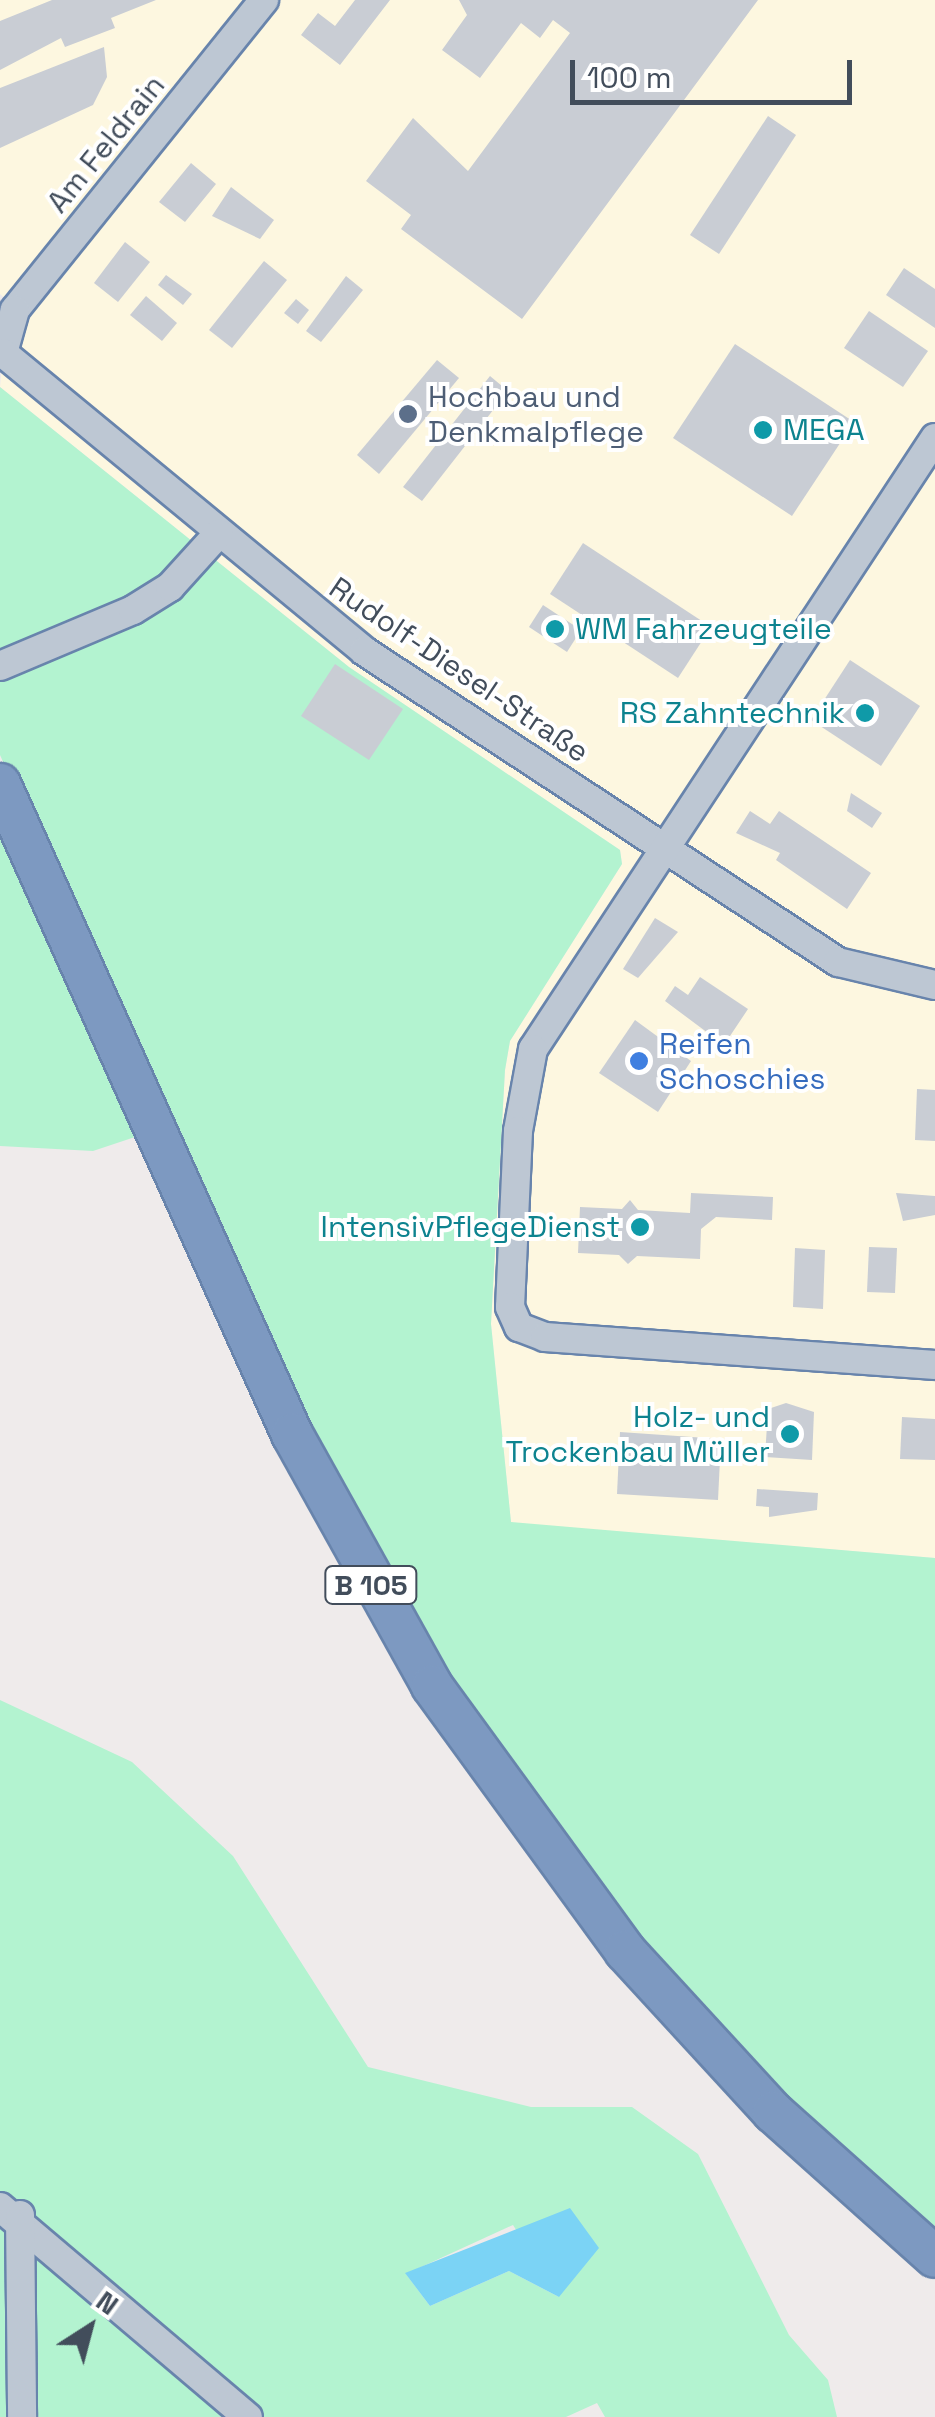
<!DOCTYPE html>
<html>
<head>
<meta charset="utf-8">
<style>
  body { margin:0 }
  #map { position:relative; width:935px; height:2417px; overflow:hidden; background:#efebeb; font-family:"Space Grotesk",sans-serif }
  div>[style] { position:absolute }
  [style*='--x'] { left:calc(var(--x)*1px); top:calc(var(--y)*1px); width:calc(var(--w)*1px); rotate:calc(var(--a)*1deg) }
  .commercial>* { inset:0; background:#fdf7e0 }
  .green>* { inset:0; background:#b3f3d0 }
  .water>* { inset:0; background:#7bd3f5 }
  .building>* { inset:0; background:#c9cdd4 }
  .roads { filter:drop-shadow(2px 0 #6884ac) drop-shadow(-2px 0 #6884ac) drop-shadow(0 2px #6884ac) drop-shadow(0 -2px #6884ac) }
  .minor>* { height:28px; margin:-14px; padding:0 14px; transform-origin:14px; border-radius:14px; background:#bdc7d3 }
  .highway>* { height:40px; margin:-20px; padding:0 20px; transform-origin:20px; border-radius:20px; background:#7d99c1 }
  .dots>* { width:28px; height:28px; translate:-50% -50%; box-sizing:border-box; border:5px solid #fff; border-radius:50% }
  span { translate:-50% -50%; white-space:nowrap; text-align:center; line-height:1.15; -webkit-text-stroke:8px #fff; paint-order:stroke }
  .shield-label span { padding:2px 8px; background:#fff; border:2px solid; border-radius:8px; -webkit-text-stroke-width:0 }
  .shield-label { font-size:28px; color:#424d5b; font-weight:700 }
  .street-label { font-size:30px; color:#424d5b }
  .service-label { font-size:30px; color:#4e5e75 }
  .left { translate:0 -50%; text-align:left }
  .culture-label { font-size:30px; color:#0d838f }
  .right { translate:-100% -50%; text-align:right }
  .shop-label { font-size:30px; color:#366cbe }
  .north { position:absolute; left:40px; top:2277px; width:100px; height:100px; -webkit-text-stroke:8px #fff; paint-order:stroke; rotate:36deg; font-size:28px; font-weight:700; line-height:40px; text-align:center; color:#424d5b }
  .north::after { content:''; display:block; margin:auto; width:35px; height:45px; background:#424d5b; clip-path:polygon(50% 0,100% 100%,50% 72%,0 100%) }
  .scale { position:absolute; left:570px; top:60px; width:282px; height:45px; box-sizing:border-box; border:5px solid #424d5b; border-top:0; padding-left:12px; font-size:30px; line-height:35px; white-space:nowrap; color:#424d5b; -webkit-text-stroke:8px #fff; paint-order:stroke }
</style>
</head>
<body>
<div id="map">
  <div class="commercial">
    <i style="clip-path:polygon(0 0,935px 0,935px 1558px,511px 1523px,491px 1324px,505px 1070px,510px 1041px,622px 864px,620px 850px,349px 667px,0 387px,8px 301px,0 294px)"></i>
  </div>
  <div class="green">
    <i style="clip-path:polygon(0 387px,349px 667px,620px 850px,622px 864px,510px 1041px,505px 1070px,491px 1324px,511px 1522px,935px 1558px,935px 2241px,854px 2172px,640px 1949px,464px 1715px,320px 1465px,0 755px)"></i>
    <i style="clip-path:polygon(0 808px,147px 1133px,93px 1151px,0 1146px)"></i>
    <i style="clip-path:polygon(evenodd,0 1700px,132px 1762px,233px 1856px,368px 2067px,531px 2107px,632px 2107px,698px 2154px,789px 2335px,828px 2380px,837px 2417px,605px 2417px,597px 2403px,566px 2417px,0 2417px,0 1700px,513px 2225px,559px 2297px,509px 2271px,430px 2306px,406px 2274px,513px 2225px)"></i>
  </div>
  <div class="water">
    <i style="clip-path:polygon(570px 2208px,599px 2248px,559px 2297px,509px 2271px,430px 2306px,405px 2273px)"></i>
  </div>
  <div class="building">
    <i style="clip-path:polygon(52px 0,156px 0,111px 18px,115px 28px,65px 47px,61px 38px,0 70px,0 21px)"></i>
    <i style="clip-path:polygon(355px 0,390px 0,340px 65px,301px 35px,318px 13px,335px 26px)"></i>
    <i style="clip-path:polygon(459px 0,758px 0,522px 319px,401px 229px,411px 215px,366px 181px,413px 118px,468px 171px,570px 33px,553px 20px,540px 38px,521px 23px,480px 78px,442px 50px,467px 15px)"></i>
    <i style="clip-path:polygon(104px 47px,107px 77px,93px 105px,0 148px,0 88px)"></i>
    <i style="clip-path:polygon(768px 116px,796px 135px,719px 254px,690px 235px)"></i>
    <i style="clip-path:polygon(191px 163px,216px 184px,185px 222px,159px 202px)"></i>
    <i style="clip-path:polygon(231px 187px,274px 220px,260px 239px,212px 216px)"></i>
    <i style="clip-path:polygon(125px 242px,150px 262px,118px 302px,94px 283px)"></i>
    <i style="clip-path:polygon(264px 261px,287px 280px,232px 348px,209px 330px)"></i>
    <i style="clip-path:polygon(904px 268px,935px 289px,935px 328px,886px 295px)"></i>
    <i style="clip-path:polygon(166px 275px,192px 294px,183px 305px,158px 285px)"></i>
    <i style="clip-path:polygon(346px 276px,363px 290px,321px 342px,306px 331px)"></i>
    <i style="clip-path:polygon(146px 296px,177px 323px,162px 341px,130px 315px)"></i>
    <i style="clip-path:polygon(296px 299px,309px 310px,298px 324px,284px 313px)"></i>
    <i style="clip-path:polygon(869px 311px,928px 351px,903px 387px,844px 348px)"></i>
    <i style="clip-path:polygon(735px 344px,854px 422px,792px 516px,673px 438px)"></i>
    <i style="clip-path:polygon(437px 360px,459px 378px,379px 474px,357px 455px)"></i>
    <i style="clip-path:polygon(490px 376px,508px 391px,422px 501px,403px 487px)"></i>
    <i style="clip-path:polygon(583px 543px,711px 627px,678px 678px,550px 594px)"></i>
    <i style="clip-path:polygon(543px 605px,581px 630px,567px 652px,529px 627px)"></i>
    <i style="clip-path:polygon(850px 660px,920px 706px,881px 766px,811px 720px)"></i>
    <i style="clip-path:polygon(335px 664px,403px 709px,369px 760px,301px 716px)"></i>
    <i style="clip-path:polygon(851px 793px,882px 813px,872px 828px,847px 811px)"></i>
    <i style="clip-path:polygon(750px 811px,770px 824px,779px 811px,871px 873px,847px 909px,776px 860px,780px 853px,736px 833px)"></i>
    <i style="clip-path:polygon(655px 918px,678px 932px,638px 978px,623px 969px)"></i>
    <i style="clip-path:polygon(700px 977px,748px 1009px,724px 1045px,665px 1001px,675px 986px,688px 995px)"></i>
    <i style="clip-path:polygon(635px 1020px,691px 1061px,658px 1112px,599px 1073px)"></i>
    <i style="clip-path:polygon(917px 1089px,935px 1090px,935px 1141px,915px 1140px)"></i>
    <i style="clip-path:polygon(691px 1193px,773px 1197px,772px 1220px,716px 1217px,701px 1229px,700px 1259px,637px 1256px,628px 1264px,619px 1255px,578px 1253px,580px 1207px,622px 1209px,630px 1200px,638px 1210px,690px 1213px)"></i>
    <i style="clip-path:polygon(896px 1193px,935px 1196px,935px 1215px,903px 1221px)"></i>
    <i style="clip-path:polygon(869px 1247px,897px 1248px,895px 1293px,867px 1292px)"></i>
    <i style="clip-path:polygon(795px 1248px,825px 1250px,823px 1309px,793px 1307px)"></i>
    <i style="clip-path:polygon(786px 1403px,814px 1412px,812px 1460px,765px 1457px,768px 1409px)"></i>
    <i style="clip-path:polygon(902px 1417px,935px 1419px,935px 1460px,900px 1459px)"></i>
    <i style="clip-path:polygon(620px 1432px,721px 1439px,718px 1500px,617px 1494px)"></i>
    <i style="clip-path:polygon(757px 1489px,818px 1493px,817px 1510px,769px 1517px,769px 1507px,756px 1506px)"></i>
  </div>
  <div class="roads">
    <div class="minor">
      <i style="--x:264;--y:0;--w:398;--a:128.8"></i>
      <i style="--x:15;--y:310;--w:45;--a:105.6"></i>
      <i style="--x:3;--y:353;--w:468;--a:39.5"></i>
      <i style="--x:364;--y:651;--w:567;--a:33.27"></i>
      <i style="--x:838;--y:962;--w:100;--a:13.3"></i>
      <i style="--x:935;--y:438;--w:731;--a:123.34"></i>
      <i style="--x:533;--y:1049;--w:83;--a:100.4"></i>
      <i style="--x:518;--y:1131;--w:176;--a:92.6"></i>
      <i style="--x:510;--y:1307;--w:22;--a:66"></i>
      <i style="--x:519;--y:1327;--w:28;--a:21"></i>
      <i style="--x:545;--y:1337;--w:391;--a:4.1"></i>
      <i style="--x:0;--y:666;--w:144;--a:-22.8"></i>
      <i style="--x:133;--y:610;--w:44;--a:-31.9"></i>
      <i style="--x:170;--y:587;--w:72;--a:-47.8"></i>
      <i style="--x:0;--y:2207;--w:325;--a:40.3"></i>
      <i style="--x:20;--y:2215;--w:202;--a:89.4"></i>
    </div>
    <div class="highway">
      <i style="--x:0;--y:784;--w:713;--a:65.81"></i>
      <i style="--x:292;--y:1434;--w:288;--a:60.9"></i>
      <i style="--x:432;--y:1686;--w:328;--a:53.9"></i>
      <i style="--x:625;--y:1951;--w:219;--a:47.4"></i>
      <i style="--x:773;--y:2112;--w:217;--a:41.8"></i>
    </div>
  </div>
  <div class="dots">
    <i style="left:408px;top:414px;background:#5c6f8a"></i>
    <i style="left:763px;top:430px;background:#0f9aa8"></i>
    <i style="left:555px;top:629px;background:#0f9aa8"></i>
    <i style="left:865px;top:713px;background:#0f9aa8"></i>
    <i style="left:639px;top:1061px;background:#3f7fe0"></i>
    <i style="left:640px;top:1227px;background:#0f9aa8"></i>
    <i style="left:790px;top:1434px;background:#0f9aa8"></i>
  </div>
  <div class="shield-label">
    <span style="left:371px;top:1585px">B 105</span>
  </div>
  <div class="street-label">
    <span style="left:106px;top:144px;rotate:-51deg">Am Feldrain</span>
    <span style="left:459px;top:670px;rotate:34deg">Rudolf-Diesel-Straße</span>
  </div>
  <div class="service-label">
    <span class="left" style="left:428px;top:414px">Hochbau und<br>Denkmalpflege</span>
  </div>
  <div class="culture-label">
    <span class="left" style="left:783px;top:430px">MEGA</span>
    <span class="left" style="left:575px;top:629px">WM Fahrzeugteile</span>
    <span class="right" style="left:845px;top:713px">RS Zahntechnik</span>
    <span class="right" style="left:620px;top:1227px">IntensivPflegeDienst</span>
    <span class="right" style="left:770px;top:1434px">Holz- und<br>Trockenbau Müller</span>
  </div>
  <div class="shop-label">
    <span class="left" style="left:659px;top:1061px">Reifen<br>Schoschies</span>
  </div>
  <div class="north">N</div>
  <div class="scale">100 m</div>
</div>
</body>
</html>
